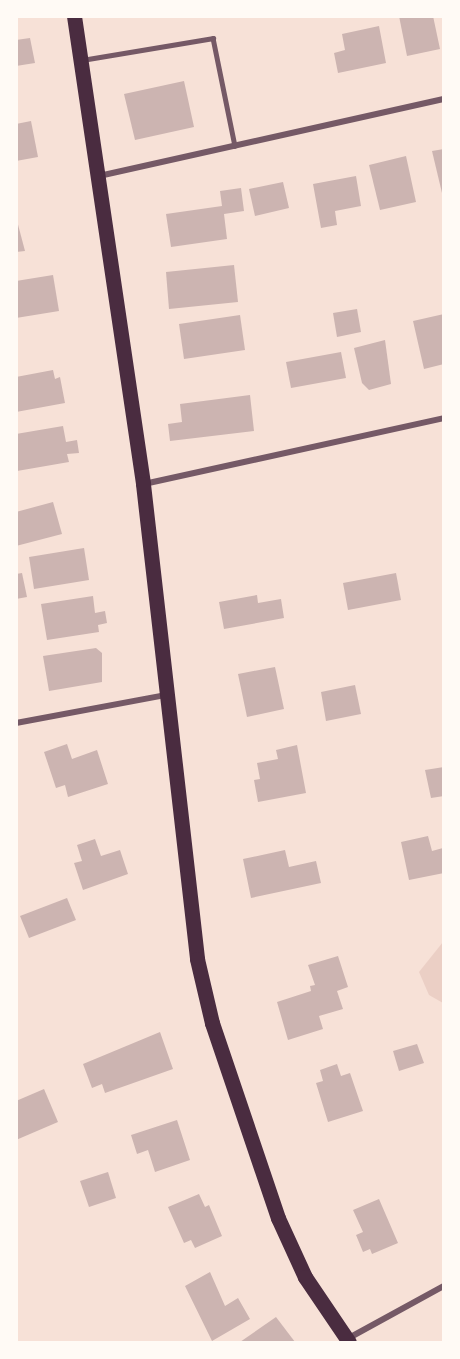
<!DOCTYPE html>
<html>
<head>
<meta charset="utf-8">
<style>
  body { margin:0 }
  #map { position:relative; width:460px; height:1359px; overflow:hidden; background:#f7e1d7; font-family:"Nunito Sans",sans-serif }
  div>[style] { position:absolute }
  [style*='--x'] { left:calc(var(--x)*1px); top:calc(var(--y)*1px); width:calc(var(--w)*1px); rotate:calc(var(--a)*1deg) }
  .green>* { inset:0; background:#ebcfc5 }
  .building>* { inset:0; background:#ccb4b1 }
  .service>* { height:4.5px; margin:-2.25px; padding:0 2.25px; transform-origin:2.25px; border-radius:2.25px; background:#755966 }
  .minor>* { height:6px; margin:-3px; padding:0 3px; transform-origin:3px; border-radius:3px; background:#755966 }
  .primary>* { height:15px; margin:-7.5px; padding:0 7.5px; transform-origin:7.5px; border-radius:7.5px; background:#4a2c40 }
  span { translate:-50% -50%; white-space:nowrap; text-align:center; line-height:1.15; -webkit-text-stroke:5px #fffaf5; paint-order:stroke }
  .frame { position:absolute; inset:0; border:18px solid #fffaf5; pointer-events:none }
</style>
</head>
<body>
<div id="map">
  <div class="green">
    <i style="clip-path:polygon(443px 942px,443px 1003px,429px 995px,419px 972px)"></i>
  </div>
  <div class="building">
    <i style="clip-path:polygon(399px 16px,433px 16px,440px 49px,407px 56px)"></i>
    <i style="clip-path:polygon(379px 26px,386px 63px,338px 73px,334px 53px,345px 50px,342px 34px)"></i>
    <i style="clip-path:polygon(30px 38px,35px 63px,16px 66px,16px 40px)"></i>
    <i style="clip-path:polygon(184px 81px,194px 127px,135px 140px,124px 94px)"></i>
    <i style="clip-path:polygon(31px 121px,38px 157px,16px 161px,16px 124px)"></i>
    <i style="clip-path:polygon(444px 149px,444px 193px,442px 193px,432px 151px)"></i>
    <i style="clip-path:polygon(406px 156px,416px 202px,380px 210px,369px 165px)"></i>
    <i style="clip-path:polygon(356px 176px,361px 206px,335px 211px,337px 225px,321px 228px,313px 184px)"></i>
    <i style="clip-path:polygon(283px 182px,289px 208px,255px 216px,249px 189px)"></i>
    <i style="clip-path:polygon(241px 188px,244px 211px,224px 214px,227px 239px,171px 247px,166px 214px,222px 206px,220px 191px)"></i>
    <i style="clip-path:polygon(16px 217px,25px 251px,16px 252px)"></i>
    <i style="clip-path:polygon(234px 265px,238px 302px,169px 309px,166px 272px)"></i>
    <i style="clip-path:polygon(53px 275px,59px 311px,16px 318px,16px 281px)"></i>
    <i style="clip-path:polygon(357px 309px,361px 332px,337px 337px,333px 313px)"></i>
    <i style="clip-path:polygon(444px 314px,444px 364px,424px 369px,413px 321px)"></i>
    <i style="clip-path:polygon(240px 315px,245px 350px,184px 359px,179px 324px)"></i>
    <i style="clip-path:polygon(385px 340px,391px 384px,369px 390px,362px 383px,354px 348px)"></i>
    <i style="clip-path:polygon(341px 352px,346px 378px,291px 388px,286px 362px)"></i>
    <i style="clip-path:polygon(53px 370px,55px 379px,60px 377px,65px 403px,16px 412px,16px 377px)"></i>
    <i style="clip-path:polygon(250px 395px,254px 431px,170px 441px,168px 424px,182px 422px,180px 404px)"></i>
    <i style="clip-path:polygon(63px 426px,66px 442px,77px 440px,79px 453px,67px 454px,69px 462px,17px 471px,16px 434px)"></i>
    <i style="clip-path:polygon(53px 502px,62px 534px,16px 546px,16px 512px)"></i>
    <i style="clip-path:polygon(84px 548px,89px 580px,34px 589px,29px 557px)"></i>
    <i style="clip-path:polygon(22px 573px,27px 597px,16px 599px,16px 574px)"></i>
    <i style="clip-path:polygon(396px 573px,401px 600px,348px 610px,343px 583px)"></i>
    <i style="clip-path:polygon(257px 595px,258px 603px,281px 599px,284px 618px,224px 629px,219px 602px)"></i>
    <i style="clip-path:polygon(93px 596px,95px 613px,105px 611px,107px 623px,98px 625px,99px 632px,47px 640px,41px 604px)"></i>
    <i style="clip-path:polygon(96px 648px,102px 653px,102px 682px,49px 691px,43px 656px)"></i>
    <i style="clip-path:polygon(275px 667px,284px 709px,247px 717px,238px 674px)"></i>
    <i style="clip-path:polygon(355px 685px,361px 714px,326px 721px,321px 692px)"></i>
    <i style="clip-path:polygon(67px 744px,72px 759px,97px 750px,108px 784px,68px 797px,65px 785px,56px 788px,44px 752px)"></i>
    <i style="clip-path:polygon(297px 745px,306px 793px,258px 802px,254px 780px,260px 779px,257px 763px,278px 759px,276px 750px)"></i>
    <i style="clip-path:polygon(444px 767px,444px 796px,431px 798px,425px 770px)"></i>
    <i style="clip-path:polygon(428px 836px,432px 851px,443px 848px,444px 873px,409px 880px,401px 842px)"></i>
    <i style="clip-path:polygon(95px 839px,101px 856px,120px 850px,128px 874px,83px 890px,74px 863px,82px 861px,77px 845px)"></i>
    <i style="clip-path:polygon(285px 850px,289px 867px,316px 861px,321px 883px,251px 898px,243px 859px)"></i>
    <i style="clip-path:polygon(67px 898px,76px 920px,29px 938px,20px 916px)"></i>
    <i style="clip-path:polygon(338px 956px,348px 987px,337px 991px,343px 1009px,319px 1016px,323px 1029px,288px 1040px,277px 1002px,311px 991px,310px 986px,315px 985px,308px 965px)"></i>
    <i style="clip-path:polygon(160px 1032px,173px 1069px,105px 1093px,102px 1084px,92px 1088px,83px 1064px)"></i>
    <i style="clip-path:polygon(417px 1044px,424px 1063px,399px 1071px,393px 1051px)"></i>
    <i style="clip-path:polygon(337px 1064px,341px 1076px,350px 1073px,363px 1111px,328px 1122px,316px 1083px,323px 1081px,320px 1070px)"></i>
    <i style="clip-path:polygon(44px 1089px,58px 1122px,16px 1140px,16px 1101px)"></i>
    <i style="clip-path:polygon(177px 1120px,190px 1160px,155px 1172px,148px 1150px,137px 1154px,131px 1135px)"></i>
    <i style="clip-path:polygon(108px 1172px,116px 1198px,89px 1207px,80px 1181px)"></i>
    <i style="clip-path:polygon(199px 1194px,205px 1207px,209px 1205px,222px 1236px,195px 1248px,191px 1240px,184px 1243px,168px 1207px)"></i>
    <i style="clip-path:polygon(379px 1199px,398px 1243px,372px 1254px,370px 1249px,363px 1252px,356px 1235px,363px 1232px,353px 1210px)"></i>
    <i style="clip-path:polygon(210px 1272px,225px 1306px,238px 1298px,250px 1319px,212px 1341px,185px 1286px)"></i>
    <i style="clip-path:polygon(276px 1317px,295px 1342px,240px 1342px)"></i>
  </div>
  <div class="service">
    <i style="--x:82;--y:60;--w:133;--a:-9.5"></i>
    <i style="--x:213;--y:38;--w:110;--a:78.5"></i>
  </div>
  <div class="minor">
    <i style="--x:99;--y:176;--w:353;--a:-12.6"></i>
    <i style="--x:144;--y:484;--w:307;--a:-12.4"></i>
    <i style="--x:16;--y:723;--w:153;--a:-10.6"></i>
    <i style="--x:347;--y:1339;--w:111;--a:-28.7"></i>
  </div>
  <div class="primary">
    <i style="--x:74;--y:16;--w:473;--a:81.6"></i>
    <i style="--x:143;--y:484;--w:478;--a:83.5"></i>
    <i style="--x:197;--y:959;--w:66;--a:76.8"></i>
    <i style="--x:212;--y:1023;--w:206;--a:71.3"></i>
    <i style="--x:278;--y:1218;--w:65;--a:65.4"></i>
    <i style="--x:305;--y:1277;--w:78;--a:55.9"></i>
  </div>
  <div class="frame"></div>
</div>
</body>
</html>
